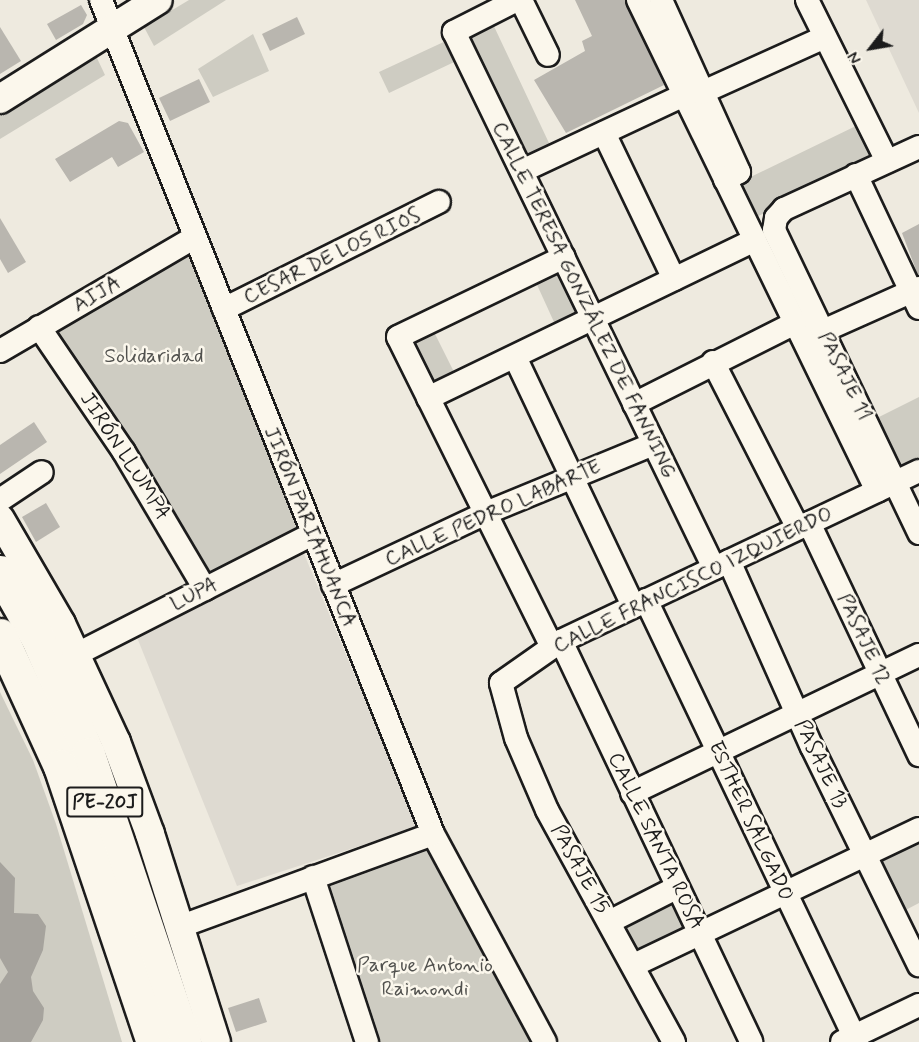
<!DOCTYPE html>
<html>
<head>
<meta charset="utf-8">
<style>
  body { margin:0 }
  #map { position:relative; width:919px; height:1042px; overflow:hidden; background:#eeeadf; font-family:Mynerve,sans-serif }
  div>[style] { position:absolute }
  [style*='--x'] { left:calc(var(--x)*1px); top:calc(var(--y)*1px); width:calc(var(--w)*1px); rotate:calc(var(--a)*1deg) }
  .built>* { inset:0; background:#dedad1 }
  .green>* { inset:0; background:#ceccc2 }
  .water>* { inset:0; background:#a6a39d }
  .building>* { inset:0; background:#b9b6af }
  .roads { filter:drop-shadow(2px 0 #1c1c1c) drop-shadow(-2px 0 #1c1c1c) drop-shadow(0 2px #1c1c1c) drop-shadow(0 -2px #1c1c1c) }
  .minor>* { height:22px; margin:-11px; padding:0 11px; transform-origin:11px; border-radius:11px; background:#fbf7ec }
  .major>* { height:28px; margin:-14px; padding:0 14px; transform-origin:14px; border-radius:14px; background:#fbf7ec }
  .highway>* { height:33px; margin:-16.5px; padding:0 16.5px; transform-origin:16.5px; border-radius:16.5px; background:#fbf7ec }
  span { translate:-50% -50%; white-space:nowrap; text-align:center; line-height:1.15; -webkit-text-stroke:5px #fbf7ec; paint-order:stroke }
  .shield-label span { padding:2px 4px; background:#fbf7ec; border:2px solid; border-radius:4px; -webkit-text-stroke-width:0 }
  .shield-label { font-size:20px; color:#1c1c1c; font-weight:700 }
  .street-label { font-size:21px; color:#1c1c1c }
  .park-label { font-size:21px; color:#51514e }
  .north { position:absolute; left:841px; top:18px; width:60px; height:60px; -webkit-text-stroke:4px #fbf7ec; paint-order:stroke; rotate:239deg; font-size:16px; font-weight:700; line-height:24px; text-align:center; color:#1c1c1c }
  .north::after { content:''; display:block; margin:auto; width:21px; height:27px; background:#1c1c1c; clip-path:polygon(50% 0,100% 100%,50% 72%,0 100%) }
</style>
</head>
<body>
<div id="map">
  <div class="built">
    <i style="clip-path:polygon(866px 0,919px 0,919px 113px)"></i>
    <i style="clip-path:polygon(302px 549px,418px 827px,237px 886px,136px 635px)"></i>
  </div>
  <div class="green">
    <i style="clip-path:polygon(189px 0,226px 0,154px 46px,144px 27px)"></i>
    <i style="clip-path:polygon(491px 20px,557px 160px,529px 174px,471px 54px,389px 93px,379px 72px)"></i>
    <i style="clip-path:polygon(253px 34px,269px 71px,213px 97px,198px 69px)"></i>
    <i style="clip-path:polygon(96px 56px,105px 75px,0 139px,0 115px)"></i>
    <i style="clip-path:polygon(860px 124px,877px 159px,750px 220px,732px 186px)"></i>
    <i style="clip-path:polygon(190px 248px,301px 531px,206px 579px,52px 331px)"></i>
    <i style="clip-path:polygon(561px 263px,587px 319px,559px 333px,533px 276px)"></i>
    <i style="clip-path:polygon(432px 328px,457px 378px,431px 390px,407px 340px)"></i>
    <i style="clip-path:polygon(919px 397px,919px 460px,897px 472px,871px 421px)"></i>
    <i style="clip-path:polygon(0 692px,33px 760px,56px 824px,122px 1042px,0 1042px)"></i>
    <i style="clip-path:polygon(428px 843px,532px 1042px,379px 1042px,324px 880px)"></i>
    <i style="clip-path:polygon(919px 843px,919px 903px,898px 914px,875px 865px)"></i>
    <i style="clip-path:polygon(670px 884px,692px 931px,634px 960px,609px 917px)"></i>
  </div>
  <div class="water">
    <i style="clip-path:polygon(0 862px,15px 878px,14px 913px,38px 914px,46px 926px,43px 950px,31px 977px,33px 991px,44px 1008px,43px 1020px,31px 1042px,0 1042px,0 984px,8px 972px,0 958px)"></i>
  </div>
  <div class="building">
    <i style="clip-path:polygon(575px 0,625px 0,664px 85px,566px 133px,534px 80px,585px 51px,582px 41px,592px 36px)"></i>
    <i style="clip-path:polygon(81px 5px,87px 15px,83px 24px,56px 40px,47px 24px)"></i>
    <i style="clip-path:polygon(297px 17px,305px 34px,270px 51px,262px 34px)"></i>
    <i style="clip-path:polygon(0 27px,21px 61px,0 74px)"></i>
    <i style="clip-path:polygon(199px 79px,210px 102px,170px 121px,159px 98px)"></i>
    <i style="clip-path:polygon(119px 121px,128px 123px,144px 152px,118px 167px,112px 157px,70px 182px,55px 159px)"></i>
    <i style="clip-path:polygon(0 218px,26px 262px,8px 273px,0 259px)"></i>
    <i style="clip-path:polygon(919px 224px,919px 275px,918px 275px,902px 233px)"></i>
    <i style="clip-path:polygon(34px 422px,47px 442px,0 474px,0 445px)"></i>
    <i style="clip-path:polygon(46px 503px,60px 527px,36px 542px,22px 517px)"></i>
    <i style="clip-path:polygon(259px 998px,267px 1022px,236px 1032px,228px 1008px)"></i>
  </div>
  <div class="roads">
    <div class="minor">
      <i style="--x:101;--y:0;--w:898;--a:68.29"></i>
      <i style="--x:433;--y:834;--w:236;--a:61.7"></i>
      <i style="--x:517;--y:0;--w:71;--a:153.1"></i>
      <i style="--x:454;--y:32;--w:596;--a:64.12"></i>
      <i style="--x:521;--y:0;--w:61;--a:63.9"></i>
      <i style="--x:638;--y:0;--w:546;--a:64.04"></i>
      <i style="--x:661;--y:0;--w:189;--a:65.6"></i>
      <i style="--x:739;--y:172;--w:16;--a:150"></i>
      <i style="--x:807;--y:0;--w:180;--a:63.6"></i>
      <i style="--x:701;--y:93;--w:136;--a:-24.3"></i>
      <i style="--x:604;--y:133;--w:162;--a:64.4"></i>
      <i style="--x:919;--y:147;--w:149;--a:155.3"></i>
      <i style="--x:784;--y:209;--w:12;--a:132"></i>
      <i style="--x:776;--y:218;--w:12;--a:99"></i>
      <i style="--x:774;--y:230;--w:336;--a:64.4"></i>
      <i style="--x:522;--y:171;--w:191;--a:-25.1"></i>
      <i style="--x:856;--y:175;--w:147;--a:64.7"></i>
      <i style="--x:224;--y:309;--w:240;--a:-26.5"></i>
      <i style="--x:39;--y:327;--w:151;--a:55.8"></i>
      <i style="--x:124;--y:452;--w:159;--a:59.4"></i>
      <i style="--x:823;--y:331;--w:105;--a:-24.1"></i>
      <i style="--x:0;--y:351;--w:226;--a:-30.3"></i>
      <i style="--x:515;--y:357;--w:276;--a:64.6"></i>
      <i style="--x:713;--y:362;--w:186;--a:62.9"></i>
      <i style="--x:428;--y:398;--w:363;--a:-25.8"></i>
      <i style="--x:634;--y:404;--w:180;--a:-26.7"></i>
      <i style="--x:0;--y:500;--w:50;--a:-33.7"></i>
      <i style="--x:809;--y:523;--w:257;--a:64.6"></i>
      <i style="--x:729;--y:561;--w:204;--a:66"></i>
      <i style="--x:812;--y:747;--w:243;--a:63.9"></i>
      <i style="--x:333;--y:585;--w:169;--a:-25.2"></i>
      <i style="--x:486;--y:513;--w:181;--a:-22.4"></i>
      <i style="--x:646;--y:600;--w:490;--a:64.5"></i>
      <i style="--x:561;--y:641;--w:444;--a:64.6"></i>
      <i style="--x:552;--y:647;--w:346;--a:-116.4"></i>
      <i style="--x:398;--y:337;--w:184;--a:-25.7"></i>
      <i style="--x:77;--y:654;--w:263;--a:-27"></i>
      <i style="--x:632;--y:793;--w:318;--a:-25.7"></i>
      <i style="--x:313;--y:877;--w:174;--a:71.9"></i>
      <i style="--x:609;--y:922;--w:77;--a:-26.9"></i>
      <i style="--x:179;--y:927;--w:270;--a:-20.1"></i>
      <i style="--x:634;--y:965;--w:316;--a:-25.5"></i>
      <i style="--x:674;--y:1042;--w:264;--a:-118.7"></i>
      <i style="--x:547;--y:810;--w:78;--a:-113.3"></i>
      <i style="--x:516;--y:738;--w:57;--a:-105.3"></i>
      <i style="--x:501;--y:683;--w:73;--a:-35"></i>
      <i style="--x:561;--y:641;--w:396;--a:-25.4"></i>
      <i style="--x:842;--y:1042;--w:85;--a:-25.7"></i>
    </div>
    <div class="major">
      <i style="--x:0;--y:99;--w:186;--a:-32.1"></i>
      <i style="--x:0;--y:519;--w:121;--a:59.8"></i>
      <i style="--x:61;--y:624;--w:130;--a:65"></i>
      <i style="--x:116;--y:742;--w:98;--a:69.7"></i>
      <i style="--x:150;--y:834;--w:218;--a:72.4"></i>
    </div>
    <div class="highway">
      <i style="--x:0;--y:572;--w:75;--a:60.4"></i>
      <i style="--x:37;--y:637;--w:128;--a:66.4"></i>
      <i style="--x:88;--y:754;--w:304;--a:71.4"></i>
      <i style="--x:0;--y:635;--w:144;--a:65.4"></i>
      <i style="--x:60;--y:766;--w:291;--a:71.4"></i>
    </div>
  </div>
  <div class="shield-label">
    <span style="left:105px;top:802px">PE-20J</span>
  </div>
  <div class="street-label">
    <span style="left:332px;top:256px;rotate:-26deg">CESAR DE LOS RIOS</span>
    <span style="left:97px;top:294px;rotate:-30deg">AIJA</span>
    <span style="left:584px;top:300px;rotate:64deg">CALLE TERESA GONZÁLEZ DE FANNING</span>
    <span style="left:845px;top:376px;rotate:64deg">PASAJE 11</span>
    <span style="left:125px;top:456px;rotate:57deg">JIRÓN LLUMPA</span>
    <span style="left:493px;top:513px;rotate:-24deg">CALLE PEDRO LABARTE</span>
    <span style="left:310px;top:527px;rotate:68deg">JIRÓN PARIAHUANCA</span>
    <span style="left:693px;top:580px;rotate:-26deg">CALLE FRANCISCO IZQUIERDO</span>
    <span style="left:194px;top:594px;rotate:-26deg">LUPA</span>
    <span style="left:864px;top:639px;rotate:65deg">PASAJE 12</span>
    <span style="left:821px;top:764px;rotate:64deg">PASAJE 13</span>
    <span style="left:751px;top:821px;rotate:65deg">ESTHER SALGADO</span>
    <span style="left:656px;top:841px;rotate:64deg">CALLE SANTA ROSA</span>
    <span style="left:580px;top:869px;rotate:61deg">PASAJE 15</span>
  </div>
  <div class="park-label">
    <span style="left:154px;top:356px">Solidaridad</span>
    <span style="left:425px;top:977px">Parque Antonio<br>Raimondi</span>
  </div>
  <div class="north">N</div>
</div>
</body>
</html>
